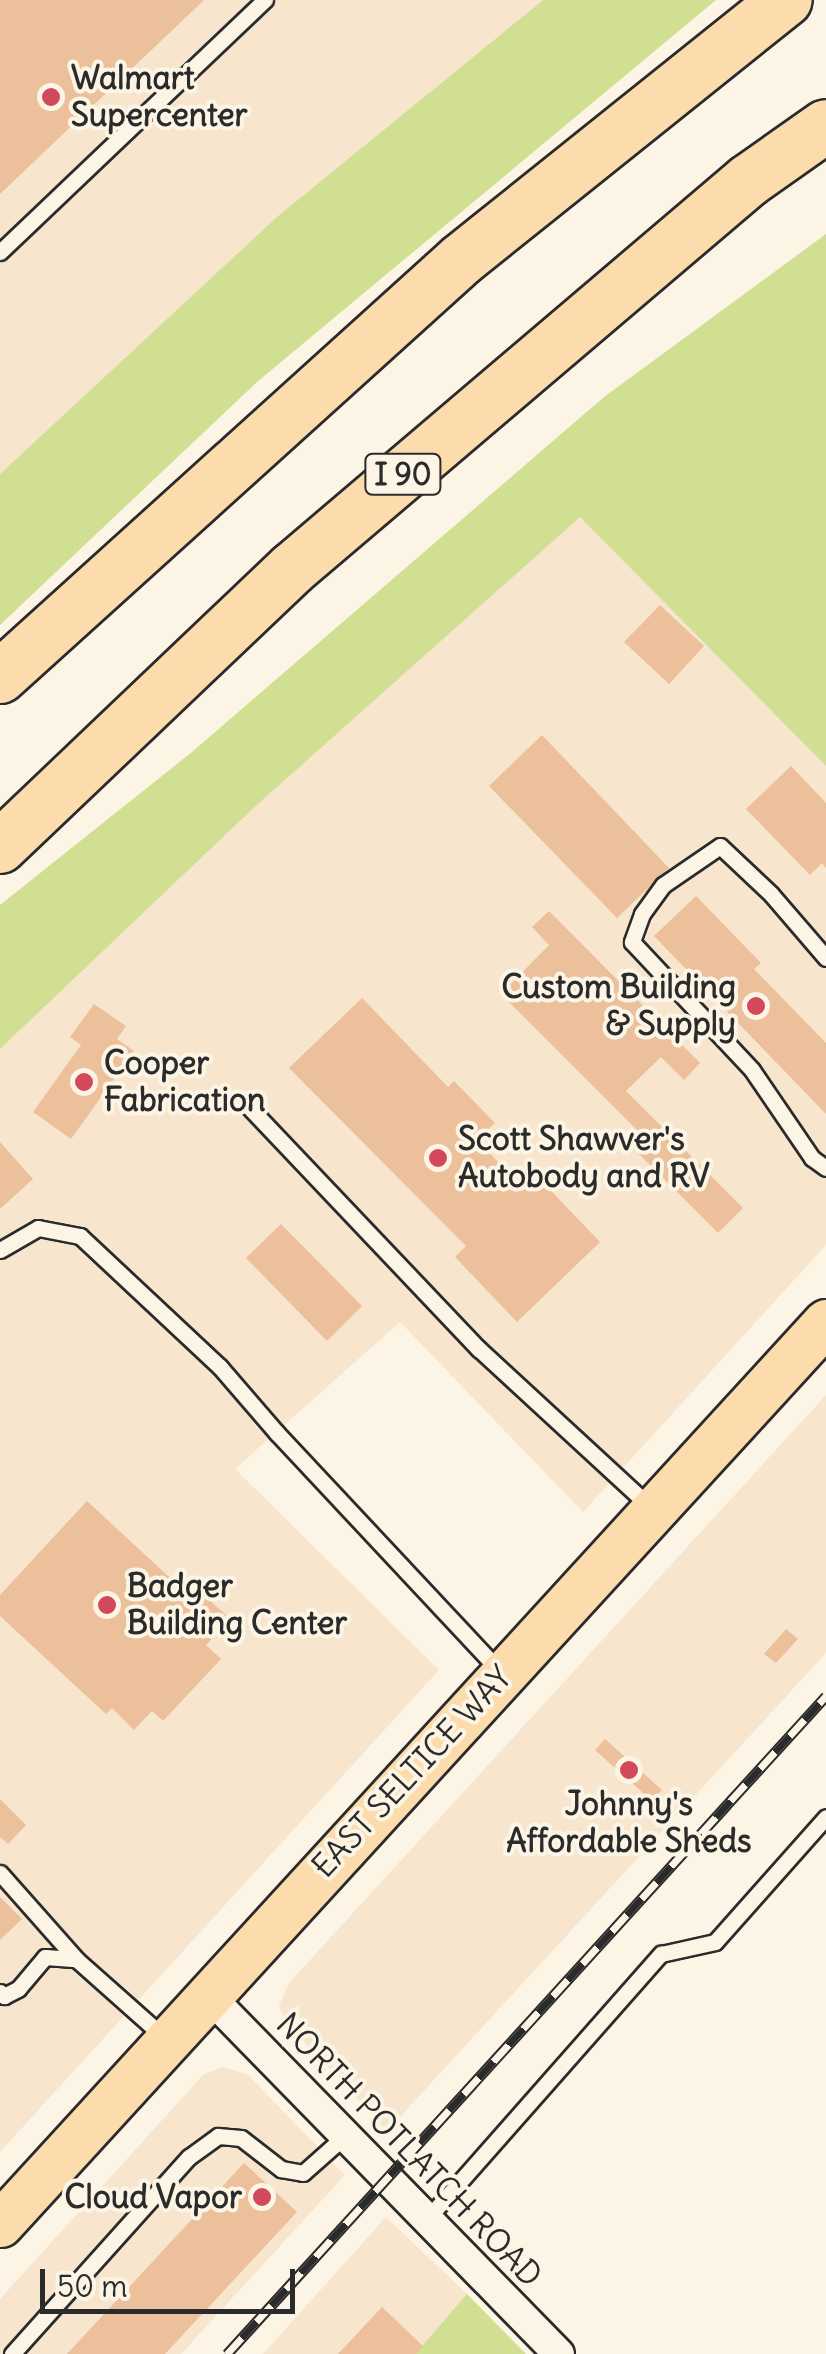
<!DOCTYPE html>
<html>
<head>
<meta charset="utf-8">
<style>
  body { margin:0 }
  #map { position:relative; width:826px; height:2354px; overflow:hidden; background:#fcf5e5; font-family:Delius,sans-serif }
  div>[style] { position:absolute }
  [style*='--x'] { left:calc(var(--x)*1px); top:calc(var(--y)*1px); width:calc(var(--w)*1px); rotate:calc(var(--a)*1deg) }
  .built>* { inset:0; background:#f7e5ce }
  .green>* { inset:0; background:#d0df92 }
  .building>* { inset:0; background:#ebc09a }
  .roads { filter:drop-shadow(2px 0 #2b2b2b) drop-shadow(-2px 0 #2b2b2b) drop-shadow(0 2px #2b2b2b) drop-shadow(0 -2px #2b2b2b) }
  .lane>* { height:15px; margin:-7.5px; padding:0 7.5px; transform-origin:7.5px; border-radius:7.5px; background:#fcf5e5 }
  .street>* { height:30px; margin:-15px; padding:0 15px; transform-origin:15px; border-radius:15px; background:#fcf5e5 }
  .primary>* { height:45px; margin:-22.5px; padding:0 22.5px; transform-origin:22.5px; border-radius:22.5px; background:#fcdcac }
  .highway>* { height:52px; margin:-26px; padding:0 26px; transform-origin:26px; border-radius:26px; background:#fcdcac }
  .rail>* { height:11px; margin-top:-5.5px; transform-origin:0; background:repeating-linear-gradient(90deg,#fcf5e5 0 22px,#2b2b2b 0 44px); box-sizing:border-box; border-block:2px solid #2b2b2b }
  .dots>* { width:28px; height:28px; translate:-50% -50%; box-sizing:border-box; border:5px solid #fcf5e5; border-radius:50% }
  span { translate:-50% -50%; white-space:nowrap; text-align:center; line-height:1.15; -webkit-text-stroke:8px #fcf5e5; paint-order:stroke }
  .shield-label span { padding:2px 8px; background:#fcf5e5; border:2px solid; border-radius:8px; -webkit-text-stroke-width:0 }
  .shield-label { font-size:30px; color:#2b2b2b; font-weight:700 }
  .poi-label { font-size:32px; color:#2b2b2b; font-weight:700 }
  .left { translate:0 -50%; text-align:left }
  .right { translate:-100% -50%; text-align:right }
  .street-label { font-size:32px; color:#2b2b2b }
  .scale { position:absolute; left:40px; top:2269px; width:255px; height:45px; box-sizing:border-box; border:5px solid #2b2b2b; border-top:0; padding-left:12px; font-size:30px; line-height:35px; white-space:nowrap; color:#2b2b2b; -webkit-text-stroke:8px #fcf5e5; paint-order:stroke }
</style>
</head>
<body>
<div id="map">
  <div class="built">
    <i style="clip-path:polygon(0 0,543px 0,278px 216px,0 474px)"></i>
    <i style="clip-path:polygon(578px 514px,826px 766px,826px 1245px,583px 1512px,400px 1322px,235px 1469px,439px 1670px,0 2152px,0 1049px,259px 803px)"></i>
    <i style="clip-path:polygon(826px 1395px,826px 1653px,387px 2131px,285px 2021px,279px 2006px,289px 1983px)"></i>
    <i style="clip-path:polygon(222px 2067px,247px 2074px,345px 2175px,181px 2354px,0 2354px,0 2299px,203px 2075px)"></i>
    <i style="clip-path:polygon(386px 2217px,467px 2294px,415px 2354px,263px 2354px)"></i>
  </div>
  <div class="green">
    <i style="clip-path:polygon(543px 0,716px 0,257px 382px,0 625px,0 474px,278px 216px)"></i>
    <i style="clip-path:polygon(826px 234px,826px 766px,580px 517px,259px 803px,0 1049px,0 905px,192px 752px,604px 397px)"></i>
    <i style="clip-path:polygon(467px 2294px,526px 2354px,415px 2354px)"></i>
  </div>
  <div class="building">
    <i style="clip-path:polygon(0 0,204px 0,0 194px)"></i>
    <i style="clip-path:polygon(660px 605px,704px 646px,669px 684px,624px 642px)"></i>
    <i style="clip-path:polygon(542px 735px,669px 868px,617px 918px,489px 786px)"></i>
    <i style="clip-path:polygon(791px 766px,826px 803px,826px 868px,822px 863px,810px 875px,746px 809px)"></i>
    <i style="clip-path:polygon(696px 896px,761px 963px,754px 969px,826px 1043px,826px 1114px,654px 936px)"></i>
    <i style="clip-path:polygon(549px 911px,700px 1063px,684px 1080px,661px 1057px,626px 1091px,743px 1208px,718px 1233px,632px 1147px,643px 1136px,501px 994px,549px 945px,532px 927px)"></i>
    <i style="clip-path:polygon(362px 998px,448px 1087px,454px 1081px,495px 1123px,477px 1140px,520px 1185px,533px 1172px,600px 1242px,517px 1322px,455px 1257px,466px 1246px,289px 1068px)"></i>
    <i style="clip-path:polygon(94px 1004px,126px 1026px,117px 1039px,134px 1051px,71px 1139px,33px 1112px,81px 1045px,70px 1037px)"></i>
    <i style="clip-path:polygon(0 1142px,33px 1179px,0 1209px)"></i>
    <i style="clip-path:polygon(281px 1224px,362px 1306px,327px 1341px,246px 1258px)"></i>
    <i style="clip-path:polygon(87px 1501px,182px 1589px,189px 1581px,230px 1619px,206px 1645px,221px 1659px,163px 1721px,152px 1711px,134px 1730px,112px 1708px,106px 1714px,0 1616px,0 1595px)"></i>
    <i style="clip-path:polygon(786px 1629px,798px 1639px,776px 1663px,764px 1654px)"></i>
    <i style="clip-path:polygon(605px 1739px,662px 1790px,652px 1801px,595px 1750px)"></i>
    <i style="clip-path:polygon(0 1799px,26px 1825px,8px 1844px,0 1837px)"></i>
    <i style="clip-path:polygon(0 1897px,22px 1919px,0 1940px)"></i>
    <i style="clip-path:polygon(244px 2163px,297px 2212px,165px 2354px,67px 2354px)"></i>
    <i style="clip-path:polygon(382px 2307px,423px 2346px,416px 2354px,338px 2354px)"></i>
  </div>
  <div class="roads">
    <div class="lane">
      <i style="--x:0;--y:252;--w:366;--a:-43.6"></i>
      <i style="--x:826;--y:958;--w:84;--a:-130.7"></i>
      <i style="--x:771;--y:894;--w:70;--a:-136.7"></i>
      <i style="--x:720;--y:846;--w:69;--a:145.6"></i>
      <i style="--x:663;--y:885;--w:36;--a:126"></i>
      <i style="--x:642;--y:914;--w:30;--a:110"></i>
      <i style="--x:632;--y:942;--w:175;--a:46.8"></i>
      <i style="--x:752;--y:1070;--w:107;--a:55.7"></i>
      <i style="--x:812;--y:1158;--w:17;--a:36"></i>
      <i style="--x:249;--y:1107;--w:334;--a:46.5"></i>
      <i style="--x:479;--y:1349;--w:233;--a:42.7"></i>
      <i style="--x:0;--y:1250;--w:44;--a:-30.1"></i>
      <i style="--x:38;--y:1228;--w:43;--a:10.8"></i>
      <i style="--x:80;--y:1236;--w:192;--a:43.1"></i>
      <i style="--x:220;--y:1367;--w:87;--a:49.2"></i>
      <i style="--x:277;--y:1433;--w:326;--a:46.9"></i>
      <i style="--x:0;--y:1873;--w:115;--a:48.5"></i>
      <i style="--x:76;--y:1959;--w:118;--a:41.6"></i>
      <i style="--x:0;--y:1992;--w:6;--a:45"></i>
      <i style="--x:4;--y:1996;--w:16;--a:-27"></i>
      <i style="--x:18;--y:1989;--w:42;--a:-49.8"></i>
      <i style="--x:45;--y:1957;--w:31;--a:4"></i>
      <i style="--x:427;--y:2219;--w:354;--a:-48.6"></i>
      <i style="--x:661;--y:1954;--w:55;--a:-12.5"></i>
      <i style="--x:715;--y:1942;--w:167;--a:-48.4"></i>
      <i style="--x:12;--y:2354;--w:265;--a:-48.1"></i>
      <i style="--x:189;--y:2157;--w:36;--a:-36"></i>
      <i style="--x:218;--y:2136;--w:23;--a:5"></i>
      <i style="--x:241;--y:2138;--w:51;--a:37.8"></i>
      <i style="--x:281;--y:2169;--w:22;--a:10"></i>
      <i style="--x:303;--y:2173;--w:57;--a:-41.5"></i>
    </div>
    <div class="street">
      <i style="--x:208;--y:1995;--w:502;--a:45.65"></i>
    </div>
    <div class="primary">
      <i style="--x:0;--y:2224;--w:1223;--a:-47.52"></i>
    </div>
    <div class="highway">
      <i style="--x:0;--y:677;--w:622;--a:-42.13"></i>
      <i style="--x:461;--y:260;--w:416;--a:-38.7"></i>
      <i style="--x:0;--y:847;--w:403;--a:-43.6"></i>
      <i style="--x:292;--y:569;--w:599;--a:-40.39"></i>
      <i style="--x:748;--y:181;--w:95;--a:-35.2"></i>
    </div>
  </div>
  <div class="rail">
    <i style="--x:227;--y:2354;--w:890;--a:-47.69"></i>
  </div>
  <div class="dots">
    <i style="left:51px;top:97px;background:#d1495b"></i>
    <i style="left:756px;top:1006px;background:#d1495b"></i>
    <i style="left:84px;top:1082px;background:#d1495b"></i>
    <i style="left:438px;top:1158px;background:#d1495b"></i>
    <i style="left:107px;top:1605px;background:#d1495b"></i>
    <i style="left:629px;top:1770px;background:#d1495b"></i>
    <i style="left:262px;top:2197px;background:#d1495b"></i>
  </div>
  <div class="shield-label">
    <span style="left:403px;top:474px">I 90</span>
  </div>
  <div class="poi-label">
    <span class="left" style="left:71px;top:97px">Walmart<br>Supercenter</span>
    <span class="right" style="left:736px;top:1006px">Custom Building<br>&amp; Supply</span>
    <span class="left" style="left:104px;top:1082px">Cooper<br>Fabrication</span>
    <span class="left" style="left:458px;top:1158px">Scott Shawver's<br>Autobody and RV</span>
    <span class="left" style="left:127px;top:1605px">Badger<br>Building Center</span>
    <span style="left:629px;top:1823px">Johnny's<br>Affordable Sheds</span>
    <span class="right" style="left:242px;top:2197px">Cloud Vapor</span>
  </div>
  <div class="street-label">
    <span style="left:412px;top:1772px;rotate:-47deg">EAST SELTICE WAY</span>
    <span style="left:409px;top:2150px;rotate:46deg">NORTH POTLATCH ROAD</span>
  </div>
  <div class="scale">50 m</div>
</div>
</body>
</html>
